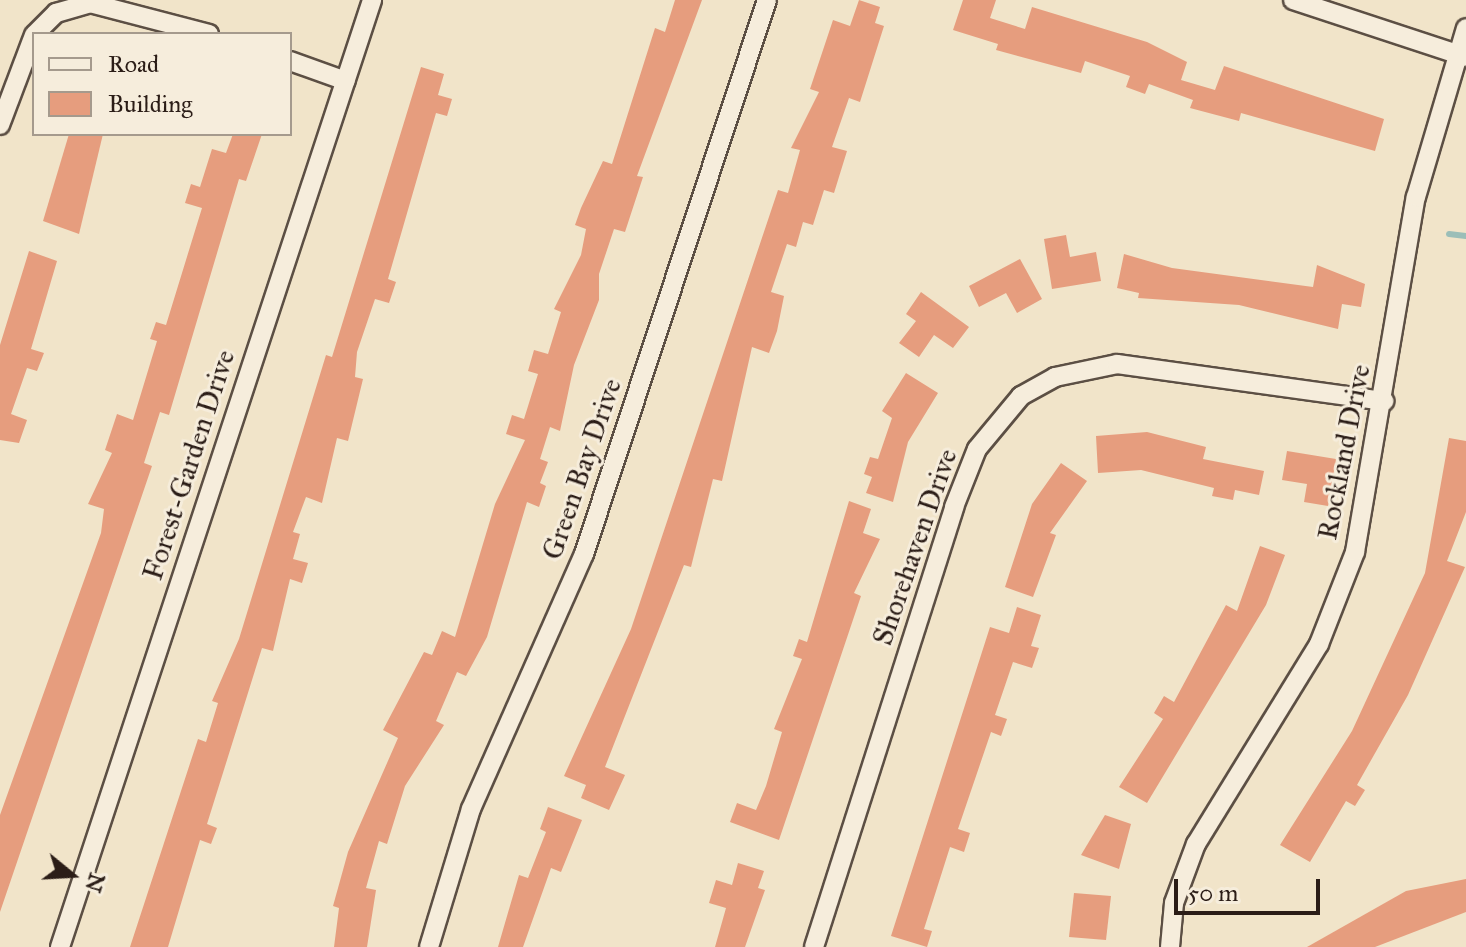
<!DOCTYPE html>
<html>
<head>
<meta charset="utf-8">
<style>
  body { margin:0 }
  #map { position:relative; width:1466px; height:947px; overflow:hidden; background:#f1e4c9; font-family:"IM FELL Great Primer",serif }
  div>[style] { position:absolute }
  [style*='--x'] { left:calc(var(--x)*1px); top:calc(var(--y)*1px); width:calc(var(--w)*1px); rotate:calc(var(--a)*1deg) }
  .stream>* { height:6px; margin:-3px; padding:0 3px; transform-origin:3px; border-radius:3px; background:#9bbeb8 }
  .building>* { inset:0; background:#e69d7e }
  .roads { filter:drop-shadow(2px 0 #5c4f44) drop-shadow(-2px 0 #5c4f44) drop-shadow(0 2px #5c4f44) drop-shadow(0 -2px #5c4f44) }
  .minor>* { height:18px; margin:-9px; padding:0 9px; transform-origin:9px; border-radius:9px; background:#f6eddc }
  span { translate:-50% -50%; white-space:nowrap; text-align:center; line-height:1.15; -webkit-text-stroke:6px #f6eddc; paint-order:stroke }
  .street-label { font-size:28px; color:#2b1d17 }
  .legend { position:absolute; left:32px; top:32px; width:260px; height:104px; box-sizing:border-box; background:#f6eddc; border:2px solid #a59a8d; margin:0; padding:10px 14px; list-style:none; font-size:24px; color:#2b1d17 }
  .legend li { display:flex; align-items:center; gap:16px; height:40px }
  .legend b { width:40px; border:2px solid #a59a8d }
  .north { position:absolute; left:32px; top:835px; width:80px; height:80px; -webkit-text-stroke:6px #f6eddc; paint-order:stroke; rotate:108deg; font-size:22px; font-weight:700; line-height:32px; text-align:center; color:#2b1d17 }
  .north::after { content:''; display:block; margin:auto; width:28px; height:36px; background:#2b1d17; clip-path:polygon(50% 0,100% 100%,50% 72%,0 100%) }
  .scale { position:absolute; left:1174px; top:879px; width:146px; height:36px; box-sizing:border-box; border:4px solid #2b1d17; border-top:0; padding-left:10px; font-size:24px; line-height:28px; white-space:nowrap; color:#2b1d17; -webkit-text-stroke:6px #f6eddc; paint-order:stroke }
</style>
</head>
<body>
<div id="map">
  <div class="stream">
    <i style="--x:1449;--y:234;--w:17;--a:7"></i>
  </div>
  <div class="building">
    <i style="clip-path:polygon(675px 0,702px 0,637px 176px,643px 177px,625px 232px,614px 229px,599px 274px,599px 300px,574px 365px,560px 431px,550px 427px,540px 459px,548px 462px,540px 483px,546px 486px,539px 507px,527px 502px,487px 637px,466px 676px,457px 672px,436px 721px,444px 725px,405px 786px,387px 844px,379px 841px,366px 888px,376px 890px,367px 947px,334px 947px,339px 908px,333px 906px,348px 852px,398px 738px,383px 730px,424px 652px,432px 655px,442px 631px,455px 637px,495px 504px,525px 440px,506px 434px,512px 415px,524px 419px,538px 374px,528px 371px,534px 350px,548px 354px,561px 312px,554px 309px,581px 255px,586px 229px,575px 225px,581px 208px,603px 161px,612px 164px,655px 28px,665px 32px)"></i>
    <i style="clip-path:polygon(859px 0,880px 7px,875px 23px,884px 26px,860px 102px,849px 98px,832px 147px,847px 151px,834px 193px,824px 190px,813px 225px,803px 222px,796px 247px,787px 244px,771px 292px,784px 296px,777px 331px,769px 353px,752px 347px,722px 481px,713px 479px,691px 567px,684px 565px,605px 767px,625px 775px,609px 810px,581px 798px,586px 785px,564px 776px,631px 629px,778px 190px,788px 193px,800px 150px,791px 148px,819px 92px,810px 89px,833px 20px,850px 26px)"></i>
    <i style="clip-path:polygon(963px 0,996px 0,990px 18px,1025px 29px,1032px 7px,1147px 42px,1187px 62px,1181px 80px,1215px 90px,1224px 66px,1384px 119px,1375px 151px,1241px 113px,1239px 121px,1190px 108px,1193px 100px,1149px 84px,1145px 94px,1126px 87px,1130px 76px,1085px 61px,1081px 73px,996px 50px,998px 44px,953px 30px)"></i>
    <i style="clip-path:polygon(421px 67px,444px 74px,438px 95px,452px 99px,447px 116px,436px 113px,388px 279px,396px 282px,389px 303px,375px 299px,357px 352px,355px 377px,363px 379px,348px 441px,337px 438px,322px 503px,306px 497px,293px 532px,300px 534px,293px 559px,308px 563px,302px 583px,290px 579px,273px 651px,262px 648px,207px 824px,217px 828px,211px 844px,200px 840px,168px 947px,130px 947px,198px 739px,206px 742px,218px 703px,212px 701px,239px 639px,326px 355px,332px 357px)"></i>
    <i style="clip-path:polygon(69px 134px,103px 134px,79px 234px,43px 221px)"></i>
    <i style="clip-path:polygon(233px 134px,262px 134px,246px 181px,239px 179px,169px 415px,160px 412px,144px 463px,152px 466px,0 912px,0 815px,101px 533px,104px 509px,88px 504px,112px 453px,105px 450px,117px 414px,133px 420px,157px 341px,150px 339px,156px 322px,166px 325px,202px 208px,185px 203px,191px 184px,200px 187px,212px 149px,226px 153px)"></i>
    <i style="clip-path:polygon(1066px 235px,1070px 257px,1096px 252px,1101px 281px,1052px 289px,1044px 239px)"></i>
    <i style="clip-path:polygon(29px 251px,57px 261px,31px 349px,44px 353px,37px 371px,27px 368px,11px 414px,27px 420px,19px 443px,0 440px,0 345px)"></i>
    <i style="clip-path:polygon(1124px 254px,1172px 268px,1313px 287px,1317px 265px,1365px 284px,1361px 307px,1342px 304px,1338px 329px,1239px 305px,1138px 298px,1139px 293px,1117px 288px)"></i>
    <i style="clip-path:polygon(1020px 259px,1042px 299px,1017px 313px,1006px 293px,979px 307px,969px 286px)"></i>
    <i style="clip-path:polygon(921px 292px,969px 327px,953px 348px,934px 335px,919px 357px,899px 343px,916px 321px,906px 314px)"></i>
    <i style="clip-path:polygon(906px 373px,938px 393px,908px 442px,893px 502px,866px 493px,872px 477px,864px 474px,870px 457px,878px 459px,892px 418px,882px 411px)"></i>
    <i style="clip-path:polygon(1147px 432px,1206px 447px,1203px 459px,1264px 471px,1259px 495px,1235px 490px,1233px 500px,1212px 496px,1214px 488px,1141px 470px,1098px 473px,1096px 436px)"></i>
    <i style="clip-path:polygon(1449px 438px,1466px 441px,1466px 512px,1447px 561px,1465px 567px,1408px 695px,1357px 785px,1365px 790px,1355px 806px,1346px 801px,1310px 862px,1280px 845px,1352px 731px,1425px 573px)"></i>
    <i style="clip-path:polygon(1287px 451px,1336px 459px,1328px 506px,1304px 502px,1307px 484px,1282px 480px)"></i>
    <i style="clip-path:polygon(1061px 463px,1087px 481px,1050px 533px,1056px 535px,1033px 597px,1005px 587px,1032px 504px)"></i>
    <i style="clip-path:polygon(849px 501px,871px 509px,863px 533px,880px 539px,854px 593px,861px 596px,779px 840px,730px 822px,737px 803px,756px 810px,766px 786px,782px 732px,774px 729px,802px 659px,793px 656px,799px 639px,807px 642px)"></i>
    <i style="clip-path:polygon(1260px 546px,1285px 555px,1266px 605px,1147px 803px,1119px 787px,1163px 719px,1154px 713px,1164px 696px,1174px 702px,1226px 605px,1237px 611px)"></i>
    <i style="clip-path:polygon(1017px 607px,1041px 615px,1031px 646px,1039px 648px,1032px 668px,1013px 662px,995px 715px,1007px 719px,1001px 736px,991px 732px,958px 829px,970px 833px,964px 852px,950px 847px,924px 929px,932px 931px,927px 947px,891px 936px,990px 627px,1009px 633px)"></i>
    <i style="clip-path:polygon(548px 807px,582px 820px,561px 872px,551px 868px,523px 947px,498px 947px,519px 875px,528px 878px,546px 832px,540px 829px)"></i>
    <i style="clip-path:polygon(1105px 815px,1131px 824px,1119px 869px,1081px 855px)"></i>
    <i style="clip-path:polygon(738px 863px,764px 871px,758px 888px,765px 890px,745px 947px,715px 947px,726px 908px,709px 903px,716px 880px,732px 885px)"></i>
    <i style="clip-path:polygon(1466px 879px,1466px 912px,1375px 947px,1307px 947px,1406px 891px)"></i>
    <i style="clip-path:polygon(1074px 893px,1111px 896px,1106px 940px,1069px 937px)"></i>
  </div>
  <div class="roads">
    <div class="minor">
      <i style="--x:1293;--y:0;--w:182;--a:18.2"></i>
      <i style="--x:35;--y:34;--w:30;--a:-45"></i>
      <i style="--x:56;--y:13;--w:35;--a:-16"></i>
      <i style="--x:90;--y:3;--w:123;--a:14.6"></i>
      <i style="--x:290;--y:61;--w:59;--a:19.7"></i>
      <i style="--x:0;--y:125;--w:96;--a:-69.3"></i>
      <i style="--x:60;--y:947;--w:997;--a:-71.76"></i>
      <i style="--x:429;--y:947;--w:144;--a:-73.1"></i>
      <i style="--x:471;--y:809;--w:279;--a:-66.1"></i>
      <i style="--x:584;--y:554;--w:583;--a:-71.72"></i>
      <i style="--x:814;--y:947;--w:462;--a:-72.3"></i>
      <i style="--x:954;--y:507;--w:62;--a:-68.4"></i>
      <i style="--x:977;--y:449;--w:69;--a:-50.3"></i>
      <i style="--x:1021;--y:396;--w:39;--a:-29"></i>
      <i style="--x:1055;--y:377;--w:63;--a:-11.8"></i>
      <i style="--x:1117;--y:364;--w:270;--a:7.9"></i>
      <i style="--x:1170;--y:947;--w:44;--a:-84.8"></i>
      <i style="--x:1174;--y:903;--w:63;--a:-69.6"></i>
      <i style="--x:1196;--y:844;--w:235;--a:-58.4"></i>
      <i style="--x:1319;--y:644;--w:99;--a:-68.6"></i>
      <i style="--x:1355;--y:552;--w:360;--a:-80.3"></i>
      <i style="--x:1416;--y:197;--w:176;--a:-73.5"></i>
    </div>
  </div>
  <div class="street-label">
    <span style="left:1344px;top:452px;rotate:-79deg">Rockland Drive</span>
    <span style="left:189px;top:465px;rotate:-72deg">Forest-Garden Drive</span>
    <span style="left:582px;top:469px;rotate:-71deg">Green Bay Drive</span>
    <span style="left:915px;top:547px;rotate:-71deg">Shorehaven Drive</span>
  </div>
  <ul class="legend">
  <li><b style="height:10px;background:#f6eddc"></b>Road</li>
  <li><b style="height:22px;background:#e69d7e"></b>Building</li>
  </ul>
  <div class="north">N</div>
  <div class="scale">50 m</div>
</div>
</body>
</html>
